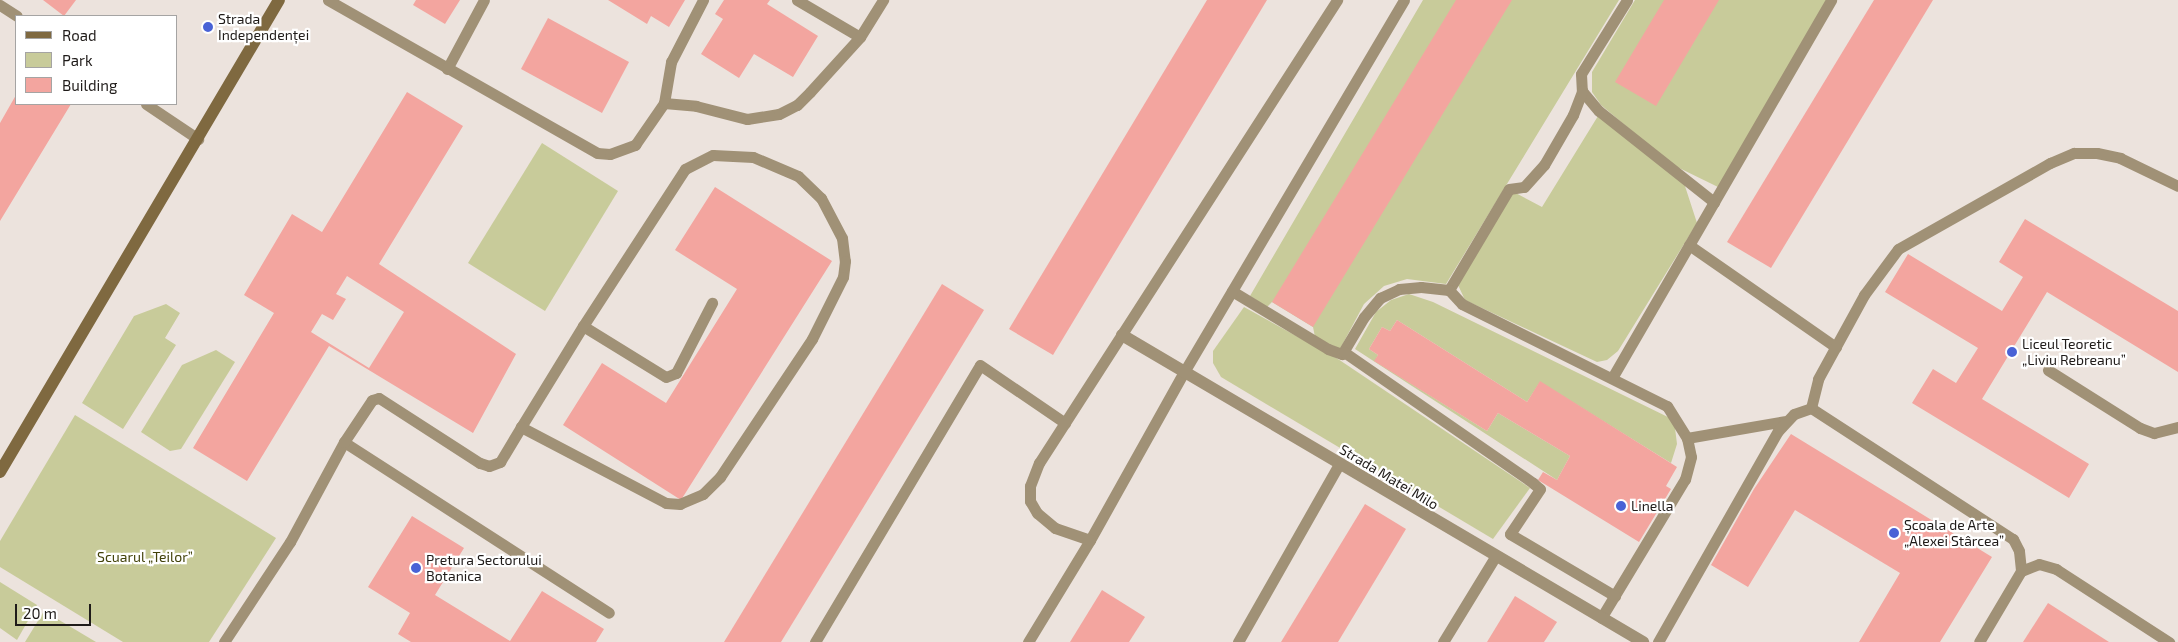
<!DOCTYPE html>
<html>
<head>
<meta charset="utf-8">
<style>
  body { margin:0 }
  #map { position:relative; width:2178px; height:642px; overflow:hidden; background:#ece3dd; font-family:"Exo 2",sans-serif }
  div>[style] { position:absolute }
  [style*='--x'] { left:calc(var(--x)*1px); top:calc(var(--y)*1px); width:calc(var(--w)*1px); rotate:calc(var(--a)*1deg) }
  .green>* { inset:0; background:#c8cb9a }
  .building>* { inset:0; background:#f3a59f }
  .lane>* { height:11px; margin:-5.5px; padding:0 5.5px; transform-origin:5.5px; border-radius:5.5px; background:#a09176 }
  .street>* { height:12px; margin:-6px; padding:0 6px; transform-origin:6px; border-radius:6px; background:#a09176 }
  .secondary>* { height:12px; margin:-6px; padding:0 6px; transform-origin:6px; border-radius:6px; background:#7f6940 }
  .dots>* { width:14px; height:14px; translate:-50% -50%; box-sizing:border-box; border:2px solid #fff; border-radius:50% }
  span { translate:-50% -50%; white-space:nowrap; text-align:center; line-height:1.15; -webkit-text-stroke:4.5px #fff; paint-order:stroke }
  .poi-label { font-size:14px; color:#1f1b19 }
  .left { translate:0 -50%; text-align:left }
  .street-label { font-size:14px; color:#1f1b19 }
  .park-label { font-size:14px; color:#42420a }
  .legend { position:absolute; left:15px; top:15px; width:162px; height:90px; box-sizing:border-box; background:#fff; border:1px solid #a5a4a3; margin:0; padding:6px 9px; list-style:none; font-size:15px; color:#1f1b19 }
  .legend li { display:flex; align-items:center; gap:10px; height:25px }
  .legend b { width:25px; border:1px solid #a5a4a3 }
  .scale { position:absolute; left:15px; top:604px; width:76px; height:22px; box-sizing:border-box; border:2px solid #1f1b19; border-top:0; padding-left:6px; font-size:15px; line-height:18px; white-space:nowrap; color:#1f1b19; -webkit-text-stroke:4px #fff; paint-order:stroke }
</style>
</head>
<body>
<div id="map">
  <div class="green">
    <i style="clip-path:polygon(1423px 0,1619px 0,1446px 284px,1407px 279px,1384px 286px,1364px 304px,1340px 349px,1315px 337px,1313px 327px,1272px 302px,1267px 307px,1250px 296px)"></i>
    <i style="clip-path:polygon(1635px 0,1830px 0,1718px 187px,1671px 164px,1601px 105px,1592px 92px,1592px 72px)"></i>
    <i style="clip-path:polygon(1598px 116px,1684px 183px,1697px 223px,1618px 351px,1607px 360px,1597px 362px,1465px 300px,1458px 285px,1512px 191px,1542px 207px)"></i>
    <i style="clip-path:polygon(542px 143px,618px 191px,545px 311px,468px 263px)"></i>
    <i style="clip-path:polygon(1409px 294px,1433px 302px,1674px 420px,1677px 444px,1671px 463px,1540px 382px,1527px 402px,1397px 320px,1390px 331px,1382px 327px,1369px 349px,1378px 355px,1375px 361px,1487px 431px,1498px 413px,1570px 456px,1557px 480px,1355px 349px,1376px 312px,1391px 300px)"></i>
    <i style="clip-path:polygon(166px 304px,180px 313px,165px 338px,176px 345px,123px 429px,82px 403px,134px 316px)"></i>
    <i style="clip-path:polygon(1244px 307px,1338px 359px,1530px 488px,1493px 539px,1221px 377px,1213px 363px,1213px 351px)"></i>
    <i style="clip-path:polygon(216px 350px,235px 362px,181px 449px,170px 451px,141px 432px,182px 365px)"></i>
    <i style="clip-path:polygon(75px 415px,276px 538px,209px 642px,123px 642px,0 567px,0 541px)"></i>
    <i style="clip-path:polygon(0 582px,37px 605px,17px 640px,0 628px)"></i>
    <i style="clip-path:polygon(44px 611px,96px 642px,25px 642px)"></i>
  </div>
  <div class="building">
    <i style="clip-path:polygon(43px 0,76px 0,64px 16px)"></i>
    <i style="clip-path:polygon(416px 0,460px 0,445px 24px,413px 5px)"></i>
    <i style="clip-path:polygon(608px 0,685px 0,669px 27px,651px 16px,647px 24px)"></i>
    <i style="clip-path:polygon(724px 0,770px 0,767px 4px,818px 36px,793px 77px,754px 54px,739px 78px,701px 54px,723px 19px,715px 14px)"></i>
    <i style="clip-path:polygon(1207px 0,1267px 0,1053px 355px,1009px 329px)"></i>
    <i style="clip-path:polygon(1456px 0,1512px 0,1313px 327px,1272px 302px)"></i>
    <i style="clip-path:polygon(1664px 0,1719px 0,1656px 106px,1615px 82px)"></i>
    <i style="clip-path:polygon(1874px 0,1933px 0,1771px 268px,1727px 242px)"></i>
    <i style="clip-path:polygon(548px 18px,629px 62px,602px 113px,521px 69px)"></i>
    <i style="clip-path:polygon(evenodd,407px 92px,463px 126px,379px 264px,516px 354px,473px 433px,329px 346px,247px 481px,193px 448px,274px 313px,244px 295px,292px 214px,322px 232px,407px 92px,347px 276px,404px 312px,369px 368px,311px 332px,322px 314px,333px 320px,346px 299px,336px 294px,347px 276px)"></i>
    <i style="clip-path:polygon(16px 95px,16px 104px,71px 104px,0 221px,0 123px)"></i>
    <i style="clip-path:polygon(715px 187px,832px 261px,681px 500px,563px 425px,602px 363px,666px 403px,737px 289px,675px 250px)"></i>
    <i style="clip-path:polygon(2025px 219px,2178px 311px,2178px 372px,2047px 292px,1982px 399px,2089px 464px,2069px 498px,1912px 403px,1933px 369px,1956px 383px,1978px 348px,1885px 292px,1908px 254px,2002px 311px,2023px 277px,1999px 262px)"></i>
    <i style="clip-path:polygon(942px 284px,984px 310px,781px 642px,724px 642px)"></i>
    <i style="clip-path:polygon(1397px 320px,1527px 402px,1540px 381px,1677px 467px,1666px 486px,1671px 489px,1639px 542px,1538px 480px,1543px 472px,1557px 480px,1570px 456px,1498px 413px,1487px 431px,1374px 361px,1378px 355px,1369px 349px,1382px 327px,1390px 331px)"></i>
    <i style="clip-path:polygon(1791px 434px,1992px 557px,1940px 642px,1859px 642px,1900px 573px,1795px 510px,1748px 587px,1711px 565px,1754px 489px)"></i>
    <i style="clip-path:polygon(1365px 504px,1406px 529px,1338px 642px,1281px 642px)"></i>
    <i style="clip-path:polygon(412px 516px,464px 548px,435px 595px,510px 641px,542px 591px,604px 629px,596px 642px,411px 642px,398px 634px,410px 613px,368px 587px)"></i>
    <i style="clip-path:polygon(1102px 590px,1145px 617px,1129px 642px,1070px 642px)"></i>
    <i style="clip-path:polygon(1515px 596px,1557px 622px,1544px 642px,1487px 642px)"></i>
    <i style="clip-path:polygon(2048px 603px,2109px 642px,2023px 642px)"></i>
  </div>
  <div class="lane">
    <i style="--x:328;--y:0;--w:309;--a:29.6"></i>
    <i style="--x:597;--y:153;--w:13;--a:4"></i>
    <i style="--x:610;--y:154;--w:27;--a:-20"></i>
    <i style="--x:635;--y:145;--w:51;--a:-55.4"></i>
    <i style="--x:664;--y:103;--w:42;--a:-80.3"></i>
    <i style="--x:671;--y:62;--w:70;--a:-62.7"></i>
    <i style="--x:797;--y:0;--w:73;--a:30.4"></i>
    <i style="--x:1627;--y:0;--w:87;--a:121.9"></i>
    <i style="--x:1581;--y:74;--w:17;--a:87"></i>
    <i style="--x:1582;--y:91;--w:26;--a:50"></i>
    <i style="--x:1599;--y:111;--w:147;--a:38.4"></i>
    <i style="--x:0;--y:5;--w:20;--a:33"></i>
    <i style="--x:447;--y:69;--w:78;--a:-61.8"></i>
    <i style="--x:664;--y:103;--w:32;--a:5"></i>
    <i style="--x:696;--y:106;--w:53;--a:14.3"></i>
    <i style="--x:747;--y:119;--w:32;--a:-9"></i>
    <i style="--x:779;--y:114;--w:20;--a:-27"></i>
    <i style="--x:797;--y:105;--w:18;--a:-45"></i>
    <i style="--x:810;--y:92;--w:74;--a:-47.7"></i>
    <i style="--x:860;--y:37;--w:44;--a:-58.1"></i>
    <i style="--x:146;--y:104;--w:63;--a:33.9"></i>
    <i style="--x:1689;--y:245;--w:179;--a:34.8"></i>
    <i style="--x:1449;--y:290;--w:117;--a:-59.3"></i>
    <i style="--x:1509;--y:189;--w:15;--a:-8"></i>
    <i style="--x:1524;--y:187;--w:30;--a:-48"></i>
    <i style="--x:1544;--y:165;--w:58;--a:-59.9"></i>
    <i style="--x:1573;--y:115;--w:26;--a:-69"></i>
    <i style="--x:1232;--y:291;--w:112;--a:31.1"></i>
    <i style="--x:1328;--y:349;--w:15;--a:20"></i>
    <i style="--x:1342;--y:354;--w:43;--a:-59.3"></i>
    <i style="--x:1364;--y:317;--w:25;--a:-50"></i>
    <i style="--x:1380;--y:298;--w:21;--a:-25"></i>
    <i style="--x:1399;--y:289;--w:22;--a:-5"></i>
    <i style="--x:1421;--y:287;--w:28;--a:6"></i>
    <i style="--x:1449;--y:290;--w:19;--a:47"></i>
    <i style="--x:1462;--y:304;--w:229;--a:26.5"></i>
    <i style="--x:1667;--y:406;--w:38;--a:58"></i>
    <i style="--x:1687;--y:438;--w:19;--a:78"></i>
    <i style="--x:1691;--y:457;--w:23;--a:105"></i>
    <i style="--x:1685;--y:479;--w:162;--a:121.1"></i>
    <i style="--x:583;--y:326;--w:97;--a:31.6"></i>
    <i style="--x:666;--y:377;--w:11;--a:-22"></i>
    <i style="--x:676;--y:373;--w:79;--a:-62.8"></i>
    <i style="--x:1344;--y:352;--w:230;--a:34.7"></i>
    <i style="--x:1533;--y:483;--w:9;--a:41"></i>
    <i style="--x:1540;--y:489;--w:54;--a:123.7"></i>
    <i style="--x:1510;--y:534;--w:122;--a:30.6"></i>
    <i style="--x:2048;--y:370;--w:109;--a:32.2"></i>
    <i style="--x:2140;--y:428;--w:15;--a:20"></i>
    <i style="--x:2154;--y:433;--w:25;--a:-14"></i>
    <i style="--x:1612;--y:378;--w:437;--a:-59.9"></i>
    <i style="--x:1811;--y:408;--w:241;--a:33"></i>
    <i style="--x:2013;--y:539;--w:13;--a:63"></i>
    <i style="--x:2019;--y:551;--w:20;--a:84"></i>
    <i style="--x:2021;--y:571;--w:82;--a:120.6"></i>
    <i style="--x:1687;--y:438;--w:99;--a:-9.8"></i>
    <i style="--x:344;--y:442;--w:315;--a:32.8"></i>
    <i style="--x:1090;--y:540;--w:193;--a:-60.8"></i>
    <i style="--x:1184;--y:372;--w:432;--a:-59.4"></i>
    <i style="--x:2021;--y:571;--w:19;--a:-21"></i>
    <i style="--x:2039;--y:564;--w:18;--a:16"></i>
    <i style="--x:2056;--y:569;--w:135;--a:32.9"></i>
    <i style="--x:224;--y:642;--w:120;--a:-56.6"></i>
    <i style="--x:290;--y:542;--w:114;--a:-61.6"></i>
    <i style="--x:344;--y:442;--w:50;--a:-56.3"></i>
    <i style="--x:372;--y:400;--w:7;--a:-16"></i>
    <i style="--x:379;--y:398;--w:120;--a:32.8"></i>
    <i style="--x:480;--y:463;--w:9;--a:18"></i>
    <i style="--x:489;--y:466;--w:12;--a:-20"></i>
    <i style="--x:500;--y:462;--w:41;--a:-59"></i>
    <i style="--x:521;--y:427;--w:119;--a:-58.5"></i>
    <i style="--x:583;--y:326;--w:187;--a:-57"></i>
    <i style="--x:685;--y:169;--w:31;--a:-27"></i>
    <i style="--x:713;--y:155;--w:40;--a:2.9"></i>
    <i style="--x:753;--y:157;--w:49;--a:22.9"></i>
    <i style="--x:798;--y:176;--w:32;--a:44"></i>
    <i style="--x:821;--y:198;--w:45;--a:62.3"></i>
    <i style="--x:842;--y:238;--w:23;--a:83"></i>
    <i style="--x:845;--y:261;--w:16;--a:97"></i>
    <i style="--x:843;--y:277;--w:69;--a:116.6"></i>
    <i style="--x:812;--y:339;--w:166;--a:123.7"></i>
    <i style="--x:720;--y:477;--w:24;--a:135"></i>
    <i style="--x:703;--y:494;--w:25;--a:157"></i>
    <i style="--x:680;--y:504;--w:14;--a:-176"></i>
    <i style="--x:666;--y:503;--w:164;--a:-152.3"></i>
    <i style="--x:815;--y:642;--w:322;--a:-59.2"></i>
    <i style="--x:980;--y:365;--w:103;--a:34.3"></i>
    <i style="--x:1028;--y:642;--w:119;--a:-58.7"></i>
    <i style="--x:1090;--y:540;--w:37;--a:-161"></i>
    <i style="--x:1055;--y:528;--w:23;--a:-140"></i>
    <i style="--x:1037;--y:513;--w:14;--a:-120"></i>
    <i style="--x:1030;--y:501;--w:15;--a:-90"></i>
    <i style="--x:1030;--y:486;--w:25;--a:-69"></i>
    <i style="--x:1039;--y:463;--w:551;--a:-57.23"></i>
    <i style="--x:1238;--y:642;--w:205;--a:-60.4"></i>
    <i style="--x:1443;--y:642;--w:100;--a:-58.5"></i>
    <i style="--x:1658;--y:642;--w:243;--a:-60.4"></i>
    <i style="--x:1778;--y:431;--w:23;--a:-47"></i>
    <i style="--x:1794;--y:414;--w:18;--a:-19"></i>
    <i style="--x:1811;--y:408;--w:30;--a:-76"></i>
    <i style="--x:1818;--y:379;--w:96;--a:-61.3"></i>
    <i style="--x:1864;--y:295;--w:57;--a:-53.5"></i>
    <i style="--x:1898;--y:249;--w:175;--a:-29.5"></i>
    <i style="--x:2050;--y:163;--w:26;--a:-23"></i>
    <i style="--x:2074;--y:153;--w:23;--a:0"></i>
    <i style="--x:2097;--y:153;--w:24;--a:12"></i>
    <i style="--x:2120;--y:158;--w:64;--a:25.8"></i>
  </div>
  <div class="street">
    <i style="--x:1122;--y:335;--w:605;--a:30.51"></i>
  </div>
  <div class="secondary">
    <i style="--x:0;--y:472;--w:548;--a:-59.41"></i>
  </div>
  <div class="dots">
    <i style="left:208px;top:27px;background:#4962d6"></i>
    <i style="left:2012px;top:352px;background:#4962d6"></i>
    <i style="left:1621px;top:506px;background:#4962d6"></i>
    <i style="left:1894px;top:533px;background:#4962d6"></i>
    <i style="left:416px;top:568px;background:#4962d6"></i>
  </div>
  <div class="poi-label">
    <span class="left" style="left:218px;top:27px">Strada<br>Independenței</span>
    <span class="left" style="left:2022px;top:352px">Liceul Teoretic<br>„Liviu Rebreanu”</span>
    <span class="left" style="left:1631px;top:506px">Linella</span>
    <span class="left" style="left:1904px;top:533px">Școala de Arte<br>„Alexei Stârcea”</span>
    <span class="left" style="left:426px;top:568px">Pretura Sectorului<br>Botanica</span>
  </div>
  <div class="street-label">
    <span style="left:1389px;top:477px;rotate:31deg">Strada Matei Milo</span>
  </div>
  <div class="park-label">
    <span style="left:145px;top:557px">Scuarul „Teilor”</span>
  </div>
  <ul class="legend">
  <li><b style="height:6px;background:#7f6940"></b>Road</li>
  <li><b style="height:14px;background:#c8cb9a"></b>Park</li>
  <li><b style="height:14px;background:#f3a59f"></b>Building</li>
  </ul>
  <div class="scale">20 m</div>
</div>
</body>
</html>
